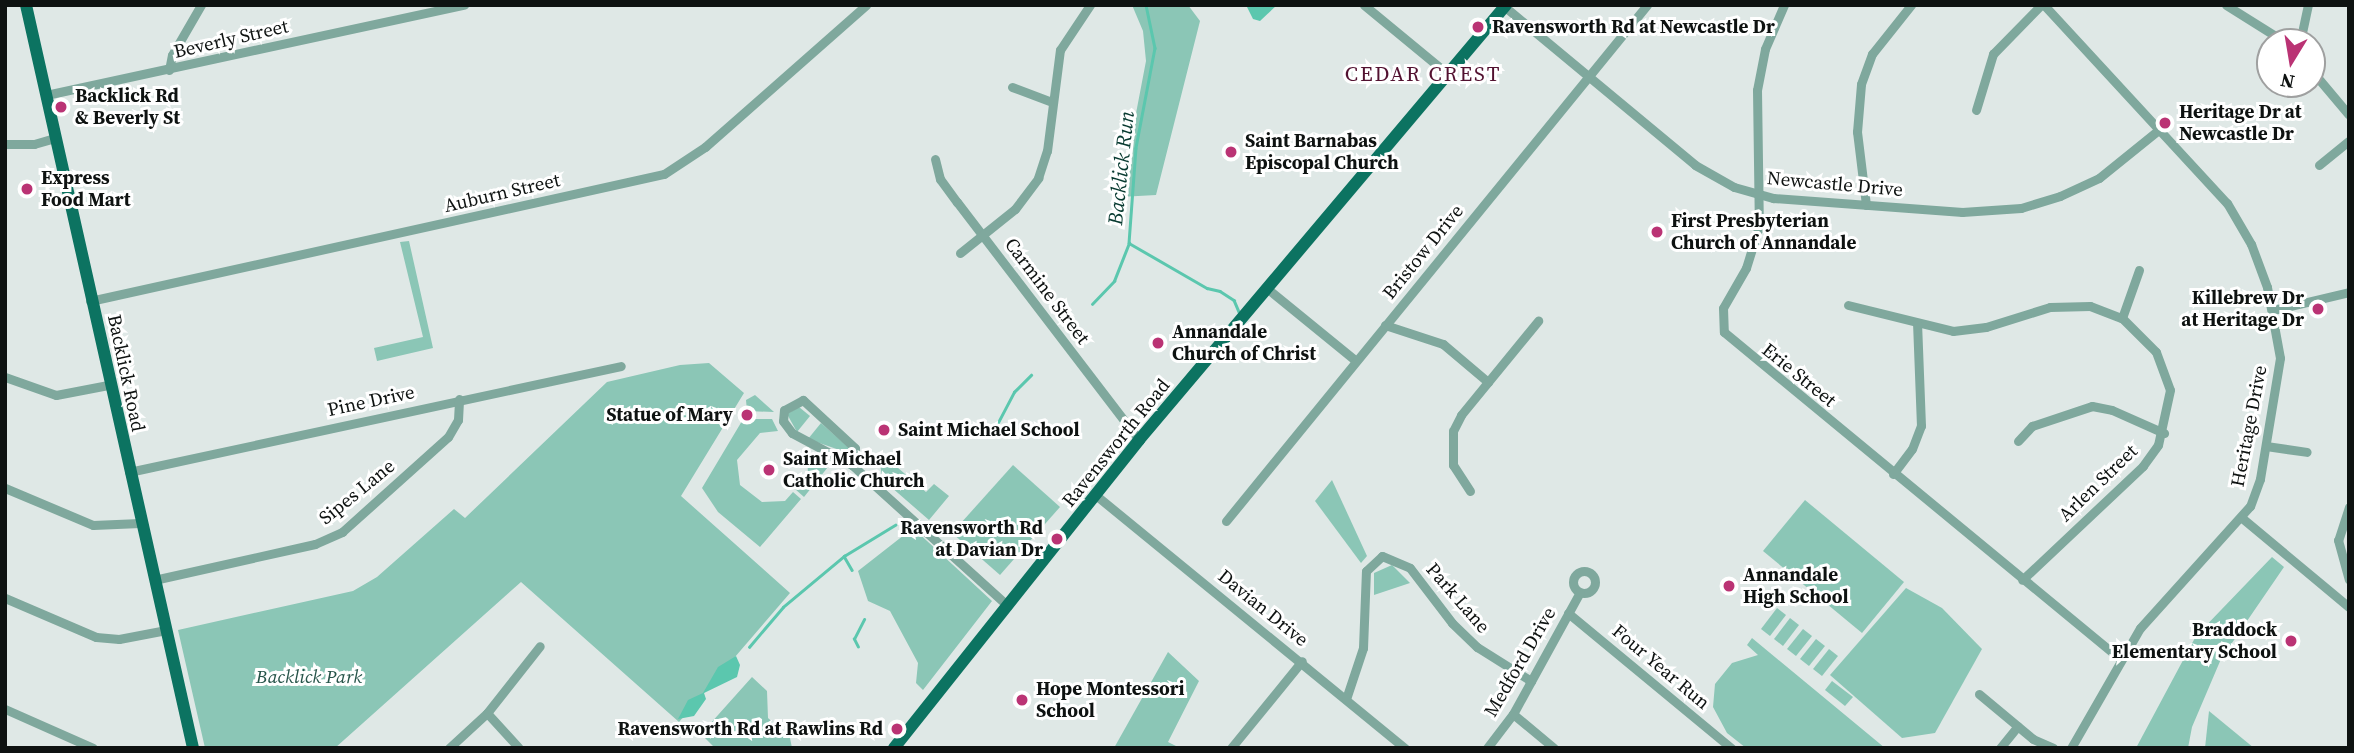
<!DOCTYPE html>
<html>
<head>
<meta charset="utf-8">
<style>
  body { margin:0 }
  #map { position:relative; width:2354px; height:753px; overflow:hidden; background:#dfe8e6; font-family:"Source Serif 4",serif }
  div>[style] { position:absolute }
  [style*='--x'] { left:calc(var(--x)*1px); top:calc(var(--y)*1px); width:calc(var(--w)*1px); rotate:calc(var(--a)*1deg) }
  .green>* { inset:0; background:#8bc6b6 }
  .water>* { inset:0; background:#5bc7ae }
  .stream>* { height:2.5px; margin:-1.25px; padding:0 1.25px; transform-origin:1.25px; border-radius:1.25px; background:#5bc7ae }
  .minor>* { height:9px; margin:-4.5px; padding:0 4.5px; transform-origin:4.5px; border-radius:4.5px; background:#7fa89d }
  .minor>.ring { margin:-4.5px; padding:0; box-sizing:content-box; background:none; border:9px solid #7fa89d; border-radius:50% }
  .major>* { height:12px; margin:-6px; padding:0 6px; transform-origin:6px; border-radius:6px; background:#0c7361 }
  .dots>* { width:19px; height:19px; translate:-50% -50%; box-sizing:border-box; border:4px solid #fff; border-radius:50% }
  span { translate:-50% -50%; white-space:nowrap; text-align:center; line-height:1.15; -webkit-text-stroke:6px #fff; paint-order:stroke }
  .poi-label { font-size:19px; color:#0e1211; font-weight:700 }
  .left { translate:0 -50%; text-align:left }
  .right { translate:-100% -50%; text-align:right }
  .street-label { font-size:19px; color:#0e1211 }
  .park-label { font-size:19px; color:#265449; font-style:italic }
  .neighbourhood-label { font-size:21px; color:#521130; letter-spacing:2px }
  .water-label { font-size:21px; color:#073a30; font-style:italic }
  .frame { position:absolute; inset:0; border:7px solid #0e1211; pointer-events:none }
  .north { position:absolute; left:2256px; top:28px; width:70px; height:70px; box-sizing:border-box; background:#fff; border:2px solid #9fa0a0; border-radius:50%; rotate:191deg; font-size:19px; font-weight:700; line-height:28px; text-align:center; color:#0e1211 }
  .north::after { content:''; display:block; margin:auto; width:24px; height:32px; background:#ba3374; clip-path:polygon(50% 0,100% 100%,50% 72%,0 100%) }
</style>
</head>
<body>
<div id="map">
  <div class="green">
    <i style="clip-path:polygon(1132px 5px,1188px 5px,1200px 21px,1156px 195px,1120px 197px,1146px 61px,1143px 31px)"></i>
    <i style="clip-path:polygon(409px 241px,433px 348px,377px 361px,374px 348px,423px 337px,400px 242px)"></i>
    <i style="clip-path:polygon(709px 363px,744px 393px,681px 496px,790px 593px,679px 722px,521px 582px,335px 748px,205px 748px,178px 630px,353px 591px,377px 577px,454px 509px,465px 518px,607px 382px,680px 365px)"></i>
    <i style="clip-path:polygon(755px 395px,774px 412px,747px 411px,746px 400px)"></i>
    <i style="clip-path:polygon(799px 407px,810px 416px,797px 432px,787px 414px)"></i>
    <i style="clip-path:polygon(755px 419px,772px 419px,778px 431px,760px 433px,737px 460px,740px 485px,762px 502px,785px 501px,793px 492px,801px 499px,760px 547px,718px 512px,702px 488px,742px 421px)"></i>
    <i style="clip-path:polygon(821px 423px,848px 447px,848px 453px,808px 439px)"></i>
    <i style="clip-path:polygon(807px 454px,832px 462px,804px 497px,795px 489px,808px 474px)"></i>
    <i style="clip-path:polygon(883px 455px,926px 492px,934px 484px,949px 496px,929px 520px,883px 480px,879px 460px)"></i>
    <i style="clip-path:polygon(1013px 465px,1060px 507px,1000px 575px,952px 533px)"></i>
    <i style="clip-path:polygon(1332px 480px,1367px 556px,1361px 563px,1315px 501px)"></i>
    <i style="clip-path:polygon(1805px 500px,1904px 582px,1862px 633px,1763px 551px)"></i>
    <i style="clip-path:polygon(913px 528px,992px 601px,923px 690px,916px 683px,918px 663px,890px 611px,868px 601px,858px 571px)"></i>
    <i style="clip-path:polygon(2272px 557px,2284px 567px,2221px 659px,2192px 727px,2188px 748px,2136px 748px,2196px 636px)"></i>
    <i style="clip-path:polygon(1392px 565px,1410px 583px,1374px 595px,1374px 573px)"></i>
    <i style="clip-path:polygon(1906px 588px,1942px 608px,1982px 649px,1935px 733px,1902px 738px,1830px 675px)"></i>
    <i style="clip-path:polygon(1777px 608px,1786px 615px,1770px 636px,1761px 629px)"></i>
    <i style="clip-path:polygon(1790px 618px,1799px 625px,1783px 646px,1774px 639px)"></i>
    <i style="clip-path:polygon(1803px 629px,1812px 636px,1796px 656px,1787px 649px)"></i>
    <i style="clip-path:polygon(1752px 638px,1885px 748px,1746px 748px,1727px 733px,1713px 707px,1715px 684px,1732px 663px,1758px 655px,1747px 645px)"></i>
    <i style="clip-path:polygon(1816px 639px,1825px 646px,1809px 666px,1800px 659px)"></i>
    <i style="clip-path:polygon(1829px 649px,1838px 656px,1822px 676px,1813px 669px)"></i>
    <i style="clip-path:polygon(1168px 652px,1199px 681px,1168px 742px,1180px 748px,1114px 748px)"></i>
    <i style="clip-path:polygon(752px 677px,767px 691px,768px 718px,790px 738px,792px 748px,715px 748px,701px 734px)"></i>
    <i style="clip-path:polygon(1832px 681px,1853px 697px,1845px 706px,1825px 690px)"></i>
    <i style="clip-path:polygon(2209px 711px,2254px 748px,2205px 748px)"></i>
  </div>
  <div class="water">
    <i style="clip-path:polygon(1246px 5px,1277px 5px,1260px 21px,1253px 19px)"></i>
    <i style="clip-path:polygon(736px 656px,740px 665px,737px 677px,704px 693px,706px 699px,694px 716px,678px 719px,688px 700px,703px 693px,718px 667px)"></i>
  </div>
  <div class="stream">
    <i style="--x:1146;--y:5;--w:44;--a:78.2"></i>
    <i style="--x:1155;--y:48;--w:102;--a:100.8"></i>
    <i style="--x:1136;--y:148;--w:95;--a:94.2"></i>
    <i style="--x:1129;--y:243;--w:90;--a:30"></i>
    <i style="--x:1207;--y:288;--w:13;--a:13"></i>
    <i style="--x:1220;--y:291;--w:17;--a:33"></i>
    <i style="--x:1234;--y:300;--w:15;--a:67"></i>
    <i style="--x:1092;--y:304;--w:32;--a:-46"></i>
    <i style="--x:1114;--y:281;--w:41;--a:-68.5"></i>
    <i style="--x:993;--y:432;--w:45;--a:-62.3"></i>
    <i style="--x:1014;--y:392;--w:24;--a:-45"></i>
    <i style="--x:844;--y:556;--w:16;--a:60"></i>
    <i style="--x:749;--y:647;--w:52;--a:-49.6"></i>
    <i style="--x:783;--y:607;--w:80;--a:-39.9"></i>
    <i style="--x:844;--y:556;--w:60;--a:-31.3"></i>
    <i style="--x:858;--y:647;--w:9;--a:-117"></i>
    <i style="--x:854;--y:639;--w:22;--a:-63"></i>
  </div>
  <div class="minor">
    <i style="--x:1364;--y:5;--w:110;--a:39.5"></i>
    <i style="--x:1784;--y:5;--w:48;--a:113.4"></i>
    <i style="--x:1765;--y:49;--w:42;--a:101"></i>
    <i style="--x:1757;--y:90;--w:136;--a:89.2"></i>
    <i style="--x:1759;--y:226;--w:44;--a:107.2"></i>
    <i style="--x:1746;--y:268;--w:46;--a:119.9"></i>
    <i style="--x:1723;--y:308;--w:24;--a:88"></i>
    <i style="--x:1724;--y:332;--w:512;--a:39.53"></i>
    <i style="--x:2044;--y:5;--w:270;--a:47.3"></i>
    <i style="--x:2227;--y:203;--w:48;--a:59.7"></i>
    <i style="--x:2251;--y:244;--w:46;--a:69.6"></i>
    <i style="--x:2267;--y:287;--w:72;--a:79.6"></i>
    <i style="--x:2280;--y:358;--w:123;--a:99.4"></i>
    <i style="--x:2260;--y:479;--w:29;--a:110"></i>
    <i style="--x:2250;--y:506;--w:164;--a:132"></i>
    <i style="--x:2140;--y:628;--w:138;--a:119.9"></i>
    <i style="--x:2226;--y:5;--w:70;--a:32.1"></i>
    <i style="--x:1505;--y:7;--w:247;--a:39.7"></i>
    <i style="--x:1695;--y:165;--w:45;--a:29.4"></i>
    <i style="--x:1734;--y:187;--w:41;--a:15.8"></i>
    <i style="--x:1773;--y:198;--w:190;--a:4.2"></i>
    <i style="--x:1962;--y:212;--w:59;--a:-3.9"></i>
    <i style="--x:2021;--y:208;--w:41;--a:-17.1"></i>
    <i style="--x:2060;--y:196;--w:43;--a:-24.8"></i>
    <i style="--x:2099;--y:178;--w:80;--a:-38.9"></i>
    <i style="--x:2300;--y:42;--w:38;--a:-78"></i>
    <i style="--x:169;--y:70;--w:15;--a:-79"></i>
    <i style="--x:172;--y:55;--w:58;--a:-59.9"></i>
    <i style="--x:2312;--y:71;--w:57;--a:49.9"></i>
    <i style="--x:1012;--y:87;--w:43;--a:20.6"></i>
    <i style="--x:46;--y:95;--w:428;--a:-12.2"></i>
    <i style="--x:1976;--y:110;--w:59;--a:-73.1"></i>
    <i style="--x:1993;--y:54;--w:69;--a:-45.6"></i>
    <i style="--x:5;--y:144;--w:29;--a:0"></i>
    <i style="--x:34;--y:144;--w:22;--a:-16"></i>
    <i style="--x:935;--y:159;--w:21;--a:76"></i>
    <i style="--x:940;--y:179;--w:29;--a:54"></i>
    <i style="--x:957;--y:202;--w:300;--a:52.6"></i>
    <i style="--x:2319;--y:165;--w:38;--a:-39"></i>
    <i style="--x:1866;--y:205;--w:74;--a:-97"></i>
    <i style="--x:1857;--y:132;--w:48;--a:-85.2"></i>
    <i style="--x:1861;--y:84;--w:32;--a:-70"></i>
    <i style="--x:1872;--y:54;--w:63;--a:-51.5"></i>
    <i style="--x:960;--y:253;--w:70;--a:-38.7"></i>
    <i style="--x:1015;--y:209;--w:39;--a:-53"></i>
    <i style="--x:1038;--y:178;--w:28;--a:-72"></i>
    <i style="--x:1047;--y:151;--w:102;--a:-82.7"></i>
    <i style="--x:1060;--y:50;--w:54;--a:-56.3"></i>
    <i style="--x:1269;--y:290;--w:112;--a:39.2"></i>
    <i style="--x:90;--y:301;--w:588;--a:-12.48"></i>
    <i style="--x:664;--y:174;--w:49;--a:-33.4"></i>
    <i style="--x:705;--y:147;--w:215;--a:-41.4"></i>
    <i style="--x:1848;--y:305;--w:108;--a:13.9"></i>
    <i style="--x:1953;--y:331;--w:33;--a:-7"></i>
    <i style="--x:1986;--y:327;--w:67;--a:-17.4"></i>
    <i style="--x:2050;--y:307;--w:40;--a:-1.4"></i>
    <i style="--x:2090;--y:306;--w:34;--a:21"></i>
    <i style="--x:2122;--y:318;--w:48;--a:45"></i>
    <i style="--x:2156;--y:352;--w:40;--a:69.8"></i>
    <i style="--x:2170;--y:390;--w:56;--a:102.3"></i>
    <i style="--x:2158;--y:445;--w:26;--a:126"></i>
    <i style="--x:2143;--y:466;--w:166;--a:136.7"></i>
    <i style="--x:2273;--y:310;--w:78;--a:-13.3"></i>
    <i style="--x:2122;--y:318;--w:51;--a:-70.5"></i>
    <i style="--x:1385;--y:325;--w:61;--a:18.1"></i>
    <i style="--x:1443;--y:344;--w:59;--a:40.2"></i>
    <i style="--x:5;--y:377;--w:54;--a:19.4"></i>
    <i style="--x:56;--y:395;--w:53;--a:-10.9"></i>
    <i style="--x:2018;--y:441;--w:21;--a:-47"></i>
    <i style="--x:2032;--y:426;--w:63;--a:-18.4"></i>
    <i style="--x:2092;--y:406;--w:20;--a:11"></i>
    <i style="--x:2112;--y:410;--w:57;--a:23.9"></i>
    <i style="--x:2266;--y:446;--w:41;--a:8.3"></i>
    <i style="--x:852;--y:465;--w:17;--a:-80"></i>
    <i style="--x:855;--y:448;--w:71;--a:-137.3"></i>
    <i style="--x:803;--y:400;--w:21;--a:152"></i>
    <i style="--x:784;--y:410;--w:11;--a:95"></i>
    <i style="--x:783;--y:421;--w:15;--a:53"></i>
    <i style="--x:792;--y:433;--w:68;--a:28.1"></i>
    <i style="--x:852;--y:465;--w:210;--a:42.1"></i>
    <i style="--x:129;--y:472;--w:503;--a:-12.16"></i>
    <i style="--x:1893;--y:474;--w:31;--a:-53"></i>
    <i style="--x:1912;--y:449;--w:25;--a:-69"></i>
    <i style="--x:1921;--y:426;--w:103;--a:-92.2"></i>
    <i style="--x:5;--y:488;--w:95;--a:22.8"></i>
    <i style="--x:93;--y:525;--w:47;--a:-2.4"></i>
    <i style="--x:1470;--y:491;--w:31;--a:-123"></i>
    <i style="--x:1453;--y:465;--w:34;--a:-90"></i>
    <i style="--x:1453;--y:431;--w:18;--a:-63"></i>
    <i style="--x:1461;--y:415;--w:122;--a:-50.7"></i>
    <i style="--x:1098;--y:497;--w:397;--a:39.3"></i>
    <i style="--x:2349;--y:507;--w:35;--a:108"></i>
    <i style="--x:2338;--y:540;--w:41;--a:74.6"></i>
    <i style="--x:2242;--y:518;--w:139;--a:39.8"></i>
    <i style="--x:1226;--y:521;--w:666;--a:-50.79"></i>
    <i class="ring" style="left:1573px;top:571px;width:13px;height:13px"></i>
    <i style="--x:154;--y:580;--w:165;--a:-12.6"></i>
    <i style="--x:315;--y:544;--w:30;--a:-24"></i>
    <i style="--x:342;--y:532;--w:142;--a:-41.9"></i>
    <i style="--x:448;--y:437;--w:20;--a:-60"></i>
    <i style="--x:458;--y:420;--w:21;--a:-87"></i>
    <i style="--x:5;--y:598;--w:99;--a:23.2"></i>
    <i style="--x:96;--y:637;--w:23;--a:5"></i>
    <i style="--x:119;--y:639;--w:48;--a:-10.8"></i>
    <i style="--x:1568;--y:613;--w:212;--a:39.6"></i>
    <i style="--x:1979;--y:694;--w:70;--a:39.8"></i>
    <i style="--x:2033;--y:739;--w:22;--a:24"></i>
    <i style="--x:1346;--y:699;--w:54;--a:-71.6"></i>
    <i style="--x:1363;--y:648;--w:77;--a:-87.8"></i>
    <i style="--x:1366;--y:571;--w:22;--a:-43"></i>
    <i style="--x:1382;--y:556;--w:30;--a:23"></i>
    <i style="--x:1410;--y:568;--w:69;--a:52.6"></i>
    <i style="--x:1452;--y:623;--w:35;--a:44"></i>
    <i style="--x:1477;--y:647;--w:64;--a:32.2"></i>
    <i style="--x:5;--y:709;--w:96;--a:23.9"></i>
    <i style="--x:487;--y:713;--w:47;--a:47.6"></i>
    <i style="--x:1513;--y:714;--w:53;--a:39.7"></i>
    <i style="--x:449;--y:748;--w:52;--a:-42.6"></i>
    <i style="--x:487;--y:713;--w:85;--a:-51.7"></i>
    <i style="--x:1231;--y:748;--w:112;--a:-50.8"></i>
    <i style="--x:1487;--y:748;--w:43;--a:-52.6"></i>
    <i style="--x:1513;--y:714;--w:139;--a:-61.2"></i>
    <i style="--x:2000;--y:748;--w:28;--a:-51"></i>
  </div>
  <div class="major">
    <i style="--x:26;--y:5;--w:762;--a:77.33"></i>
    <i style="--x:894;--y:748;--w:394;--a:-51.5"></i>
    <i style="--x:1139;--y:440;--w:569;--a:-49.85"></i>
  </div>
  <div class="dots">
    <i style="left:1478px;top:27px;background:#ba3374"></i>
    <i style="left:61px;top:107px;background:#ba3374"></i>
    <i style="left:2165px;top:123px;background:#ba3374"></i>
    <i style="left:1231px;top:152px;background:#ba3374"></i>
    <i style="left:27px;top:189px;background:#ba3374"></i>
    <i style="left:1657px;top:232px;background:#ba3374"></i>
    <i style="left:2318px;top:309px;background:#ba3374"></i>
    <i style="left:1158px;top:343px;background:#ba3374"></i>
    <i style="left:747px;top:415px;background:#ba3374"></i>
    <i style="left:884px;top:430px;background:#ba3374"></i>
    <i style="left:769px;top:470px;background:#ba3374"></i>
    <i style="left:1057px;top:539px;background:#ba3374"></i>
    <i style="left:1729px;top:586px;background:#ba3374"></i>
    <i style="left:2291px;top:641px;background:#ba3374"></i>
    <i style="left:1022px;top:700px;background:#ba3374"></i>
    <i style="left:897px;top:729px;background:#ba3374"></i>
  </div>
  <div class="poi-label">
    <span class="left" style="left:1492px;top:27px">Ravensworth Rd at Newcastle Dr</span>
    <span class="left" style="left:75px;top:107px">Backlick Rd<br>&amp; Beverly St</span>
    <span class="left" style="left:2179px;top:123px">Heritage Dr at<br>Newcastle Dr</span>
    <span class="left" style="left:1245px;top:152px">Saint Barnabas<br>Episcopal Church</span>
    <span class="left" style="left:41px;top:189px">Express<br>Food Mart</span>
    <span class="left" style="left:1671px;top:232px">First Presbyterian<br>Church of Annandale</span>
    <span class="right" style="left:2304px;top:309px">Killebrew Dr<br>at Heritage Dr</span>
    <span class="left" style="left:1172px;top:343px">Annandale<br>Church of Christ</span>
    <span class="right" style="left:733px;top:415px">Statue of Mary</span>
    <span class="left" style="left:898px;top:430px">Saint Michael School</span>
    <span class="left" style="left:783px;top:470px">Saint Michael<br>Catholic Church</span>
    <span class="right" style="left:1043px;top:539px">Ravensworth Rd<br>at Davian Dr</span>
    <span class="left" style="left:1743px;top:586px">Annandale<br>High School</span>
    <span class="right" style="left:2277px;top:641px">Braddock<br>Elementary School</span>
    <span class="left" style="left:1036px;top:700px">Hope Montessori<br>School</span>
    <span class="right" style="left:883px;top:729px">Ravensworth Rd at Rawlins Rd</span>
  </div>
  <div class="street-label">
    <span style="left:231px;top:39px;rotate:-13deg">Beverly Street</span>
    <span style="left:1835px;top:184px;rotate:5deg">Newcastle Drive</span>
    <span style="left:502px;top:193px;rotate:-13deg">Auburn Street</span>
    <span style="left:1423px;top:252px;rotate:-51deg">Bristow Drive</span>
    <span style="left:1047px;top:291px;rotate:53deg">Carmine Street</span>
    <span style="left:126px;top:373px;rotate:78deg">Backlick Road</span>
    <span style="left:1799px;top:375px;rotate:39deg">Erie Street</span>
    <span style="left:371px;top:401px;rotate:-12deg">Pine Drive</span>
    <span style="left:2249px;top:426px;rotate:-79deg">Heritage Drive</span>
    <span style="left:1116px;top:443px;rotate:-51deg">Ravensworth Road</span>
    <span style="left:2098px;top:483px;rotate:-44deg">Arlen Street</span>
    <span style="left:357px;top:492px;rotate:-39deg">Sipes Lane</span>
    <span style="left:1458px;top:598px;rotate:49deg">Park Lane</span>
    <span style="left:1263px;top:608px;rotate:39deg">Davian Drive</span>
    <span style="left:1520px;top:662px;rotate:-60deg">Medford Drive</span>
    <span style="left:1661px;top:667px;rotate:40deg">Four Year Run</span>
  </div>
  <div class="park-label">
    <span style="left:309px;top:677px">Backlick Park</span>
  </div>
  <div class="neighbourhood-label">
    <span style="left:1423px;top:74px">CEDAR CREST</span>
  </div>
  <div class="water-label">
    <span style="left:1121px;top:168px;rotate:-84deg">Backlick Run</span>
  </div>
  <div class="frame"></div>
  <div class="north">N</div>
</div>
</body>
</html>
